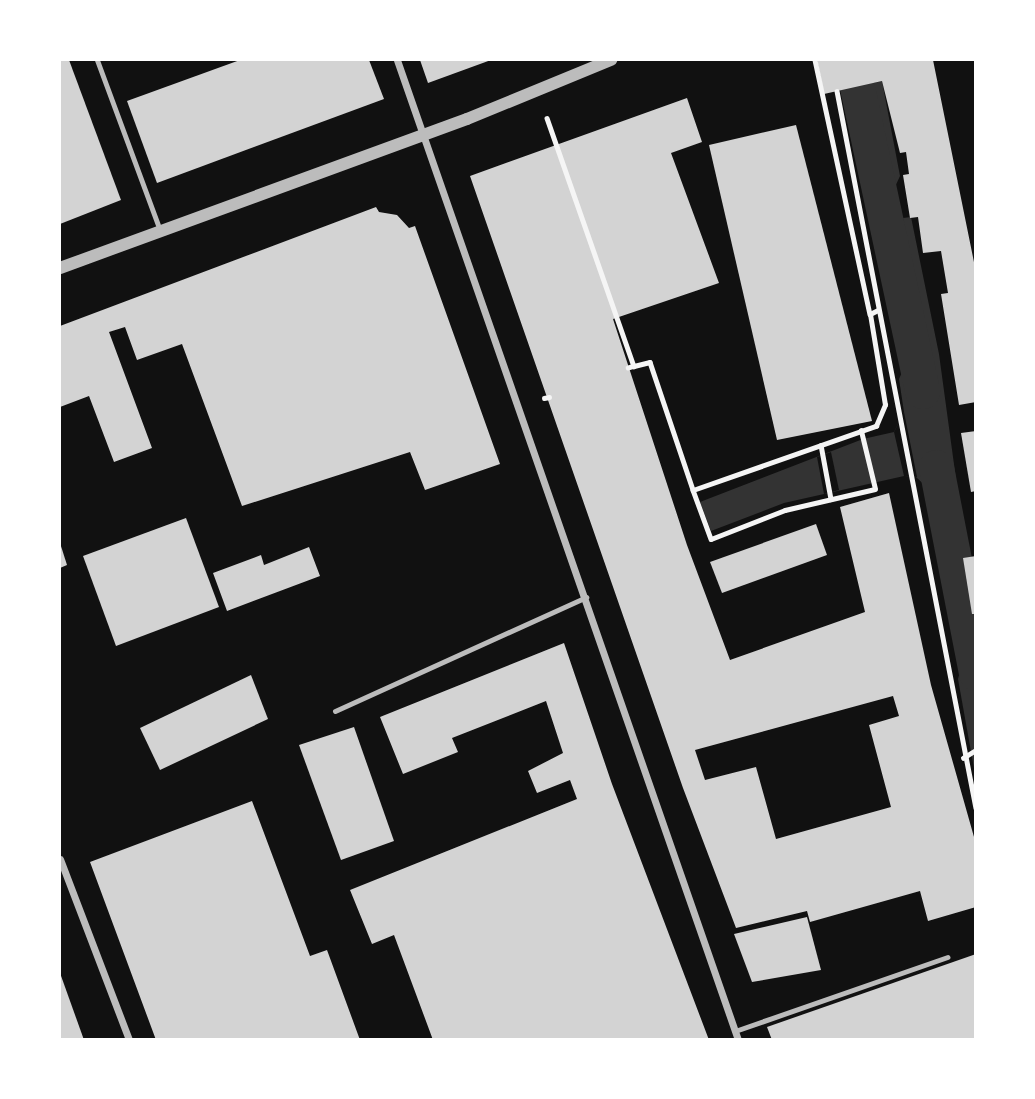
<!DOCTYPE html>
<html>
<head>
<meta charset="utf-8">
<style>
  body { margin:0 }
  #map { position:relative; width:1035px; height:1099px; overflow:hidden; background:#111; font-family:Montserrat,sans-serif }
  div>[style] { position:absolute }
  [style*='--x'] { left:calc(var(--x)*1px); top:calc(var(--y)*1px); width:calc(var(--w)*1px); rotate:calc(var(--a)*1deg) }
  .water>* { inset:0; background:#333 }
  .pier>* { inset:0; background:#111 }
  .canal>* { height:35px; margin:-17.5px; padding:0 17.5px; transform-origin:17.5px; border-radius:17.5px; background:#333 }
  .building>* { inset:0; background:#d3d3d3 }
  .path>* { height:4.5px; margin:-2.25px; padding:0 2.25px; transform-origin:2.25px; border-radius:2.25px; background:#f5f5f5 }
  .service>* { height:5px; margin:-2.5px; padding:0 2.5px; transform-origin:2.5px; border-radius:2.5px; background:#bcbcbc }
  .minor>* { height:7px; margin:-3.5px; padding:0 3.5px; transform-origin:3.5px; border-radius:3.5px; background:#bcbcbc }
  .tertiary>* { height:12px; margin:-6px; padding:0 6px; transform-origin:6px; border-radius:6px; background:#bcbcbc }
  span { translate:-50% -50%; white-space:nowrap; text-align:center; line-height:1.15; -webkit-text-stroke:7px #fff; paint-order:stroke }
  .frame { position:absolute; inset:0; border:61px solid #fff; pointer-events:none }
</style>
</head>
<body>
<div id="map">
  <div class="water">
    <i style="clip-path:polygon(882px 81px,900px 176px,889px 200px,890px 223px,875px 198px,862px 188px,843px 90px)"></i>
    <i style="clip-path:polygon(911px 217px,939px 354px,956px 479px,945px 514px,935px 495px,916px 477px,904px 476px,784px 503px,711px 531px,700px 502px,863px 439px,894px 432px,904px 412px,899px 379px,914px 346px,922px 355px,926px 351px,903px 218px)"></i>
    <i style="clip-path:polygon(969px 639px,976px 649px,975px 774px,958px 679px)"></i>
  </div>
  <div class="pier">
    <i style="clip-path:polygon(904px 412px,917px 477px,904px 476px,894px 432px)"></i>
    <i style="clip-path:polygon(831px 452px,839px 490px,824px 494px,817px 457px)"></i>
  </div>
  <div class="canal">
    <i style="--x:857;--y:87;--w:311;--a:77.9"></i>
    <i style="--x:936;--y:467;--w:210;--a:79"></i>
  </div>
  <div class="building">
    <i style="clip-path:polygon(60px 60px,69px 60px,121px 200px,60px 224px)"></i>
    <i style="clip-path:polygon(240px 60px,369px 60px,384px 99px,157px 183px,127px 101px)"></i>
    <i style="clip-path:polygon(420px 60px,491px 60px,428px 83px)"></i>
    <i style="clip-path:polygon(817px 60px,933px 60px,976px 272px,976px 402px,959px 405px,941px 294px,948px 293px,941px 251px,923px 253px,918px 217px,910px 218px,903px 175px,909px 174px,906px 152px,900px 153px,882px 81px,824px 94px)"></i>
    <i style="clip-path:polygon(evenodd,687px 98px,702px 142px,671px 153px,719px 283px,613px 319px,687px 545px,730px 660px,865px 612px,840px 507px,889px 493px,931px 685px,976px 844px,976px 907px,928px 921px,920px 891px,810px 922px,807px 911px,736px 928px,683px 788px,470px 176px,687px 98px,893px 696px,899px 716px,869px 725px,891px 807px,776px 839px,756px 767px,705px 780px,695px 750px,893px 696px)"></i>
    <i style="clip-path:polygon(796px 125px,872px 421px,777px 440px,709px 145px)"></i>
    <i style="clip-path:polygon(376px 207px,379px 212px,397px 215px,409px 228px,415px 226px,500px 464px,425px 490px,410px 452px,242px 506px,182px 344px,137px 360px,125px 327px,109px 332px,152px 448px,114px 462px,89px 396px,60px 407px,60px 326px)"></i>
    <i style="clip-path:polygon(976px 431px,976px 491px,971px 492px,961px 433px)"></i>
    <i style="clip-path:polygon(186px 518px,219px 607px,116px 646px,83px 556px)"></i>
    <i style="clip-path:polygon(816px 524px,827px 555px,722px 593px,710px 562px)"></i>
    <i style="clip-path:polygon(60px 543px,67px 565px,60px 568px)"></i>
    <i style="clip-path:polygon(309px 547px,320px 576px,227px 611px,213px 573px,261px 555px,264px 565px)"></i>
    <i style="clip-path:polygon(976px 556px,976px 614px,972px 614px,963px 558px)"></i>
    <i style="clip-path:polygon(564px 643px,612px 784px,709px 1040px,433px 1040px,394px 935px,372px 944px,350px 890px,577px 799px,570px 780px,537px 793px,528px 771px,563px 753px,546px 701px,452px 738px,458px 752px,403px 774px,380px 717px)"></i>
    <i style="clip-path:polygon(251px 675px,268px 719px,160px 770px,140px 728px)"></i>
    <i style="clip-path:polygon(354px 727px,394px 841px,341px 860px,299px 745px)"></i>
    <i style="clip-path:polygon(252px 801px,310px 956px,327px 950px,360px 1040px,156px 1040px,90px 862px)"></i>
    <i style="clip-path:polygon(807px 917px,821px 970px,752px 982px,734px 934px)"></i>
    <i style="clip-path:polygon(976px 954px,976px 1040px,772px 1040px,767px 1027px)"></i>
    <i style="clip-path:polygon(60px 973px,84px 1040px,60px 1040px)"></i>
  </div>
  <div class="path">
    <i style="--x:815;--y:60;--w:260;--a:77.8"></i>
    <i style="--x:870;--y:314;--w:9;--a:-27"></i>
    <i style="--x:837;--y:91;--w:730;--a:79.03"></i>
    <i style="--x:547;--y:118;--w:263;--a:70.7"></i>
    <i style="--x:634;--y:366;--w:6;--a:162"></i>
    <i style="--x:634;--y:366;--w:16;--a:-14"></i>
    <i style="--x:650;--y:362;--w:135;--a:71.4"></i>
    <i style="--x:693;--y:490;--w:194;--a:-19.3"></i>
    <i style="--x:876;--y:426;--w:23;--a:-67"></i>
    <i style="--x:885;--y:405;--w:92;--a:-99.4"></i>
    <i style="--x:544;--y:398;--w:5;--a:-11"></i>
    <i style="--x:821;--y:445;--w:55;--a:79.5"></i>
    <i style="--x:693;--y:490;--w:52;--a:69.8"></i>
    <i style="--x:711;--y:539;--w:79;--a:-21.4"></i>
    <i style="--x:785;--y:510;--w:92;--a:-13.1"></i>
    <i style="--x:875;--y:489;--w:60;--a:-103.6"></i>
    <i style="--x:963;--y:758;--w:15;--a:-32"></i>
  </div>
  <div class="service">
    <i style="--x:97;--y:60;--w:181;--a:69.7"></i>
    <i style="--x:335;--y:711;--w:276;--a:-24.4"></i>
    <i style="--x:735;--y:1031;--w:225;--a:-19.2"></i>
  </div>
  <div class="minor">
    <i style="--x:397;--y:60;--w:1038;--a:70.81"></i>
    <i style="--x:60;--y:859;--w:194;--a:69.1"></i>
  </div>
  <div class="tertiary">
    <i style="--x:60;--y:268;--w:433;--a:-20.1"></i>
    <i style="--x:467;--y:119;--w:156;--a:-22.3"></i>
  </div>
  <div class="frame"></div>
</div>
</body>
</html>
